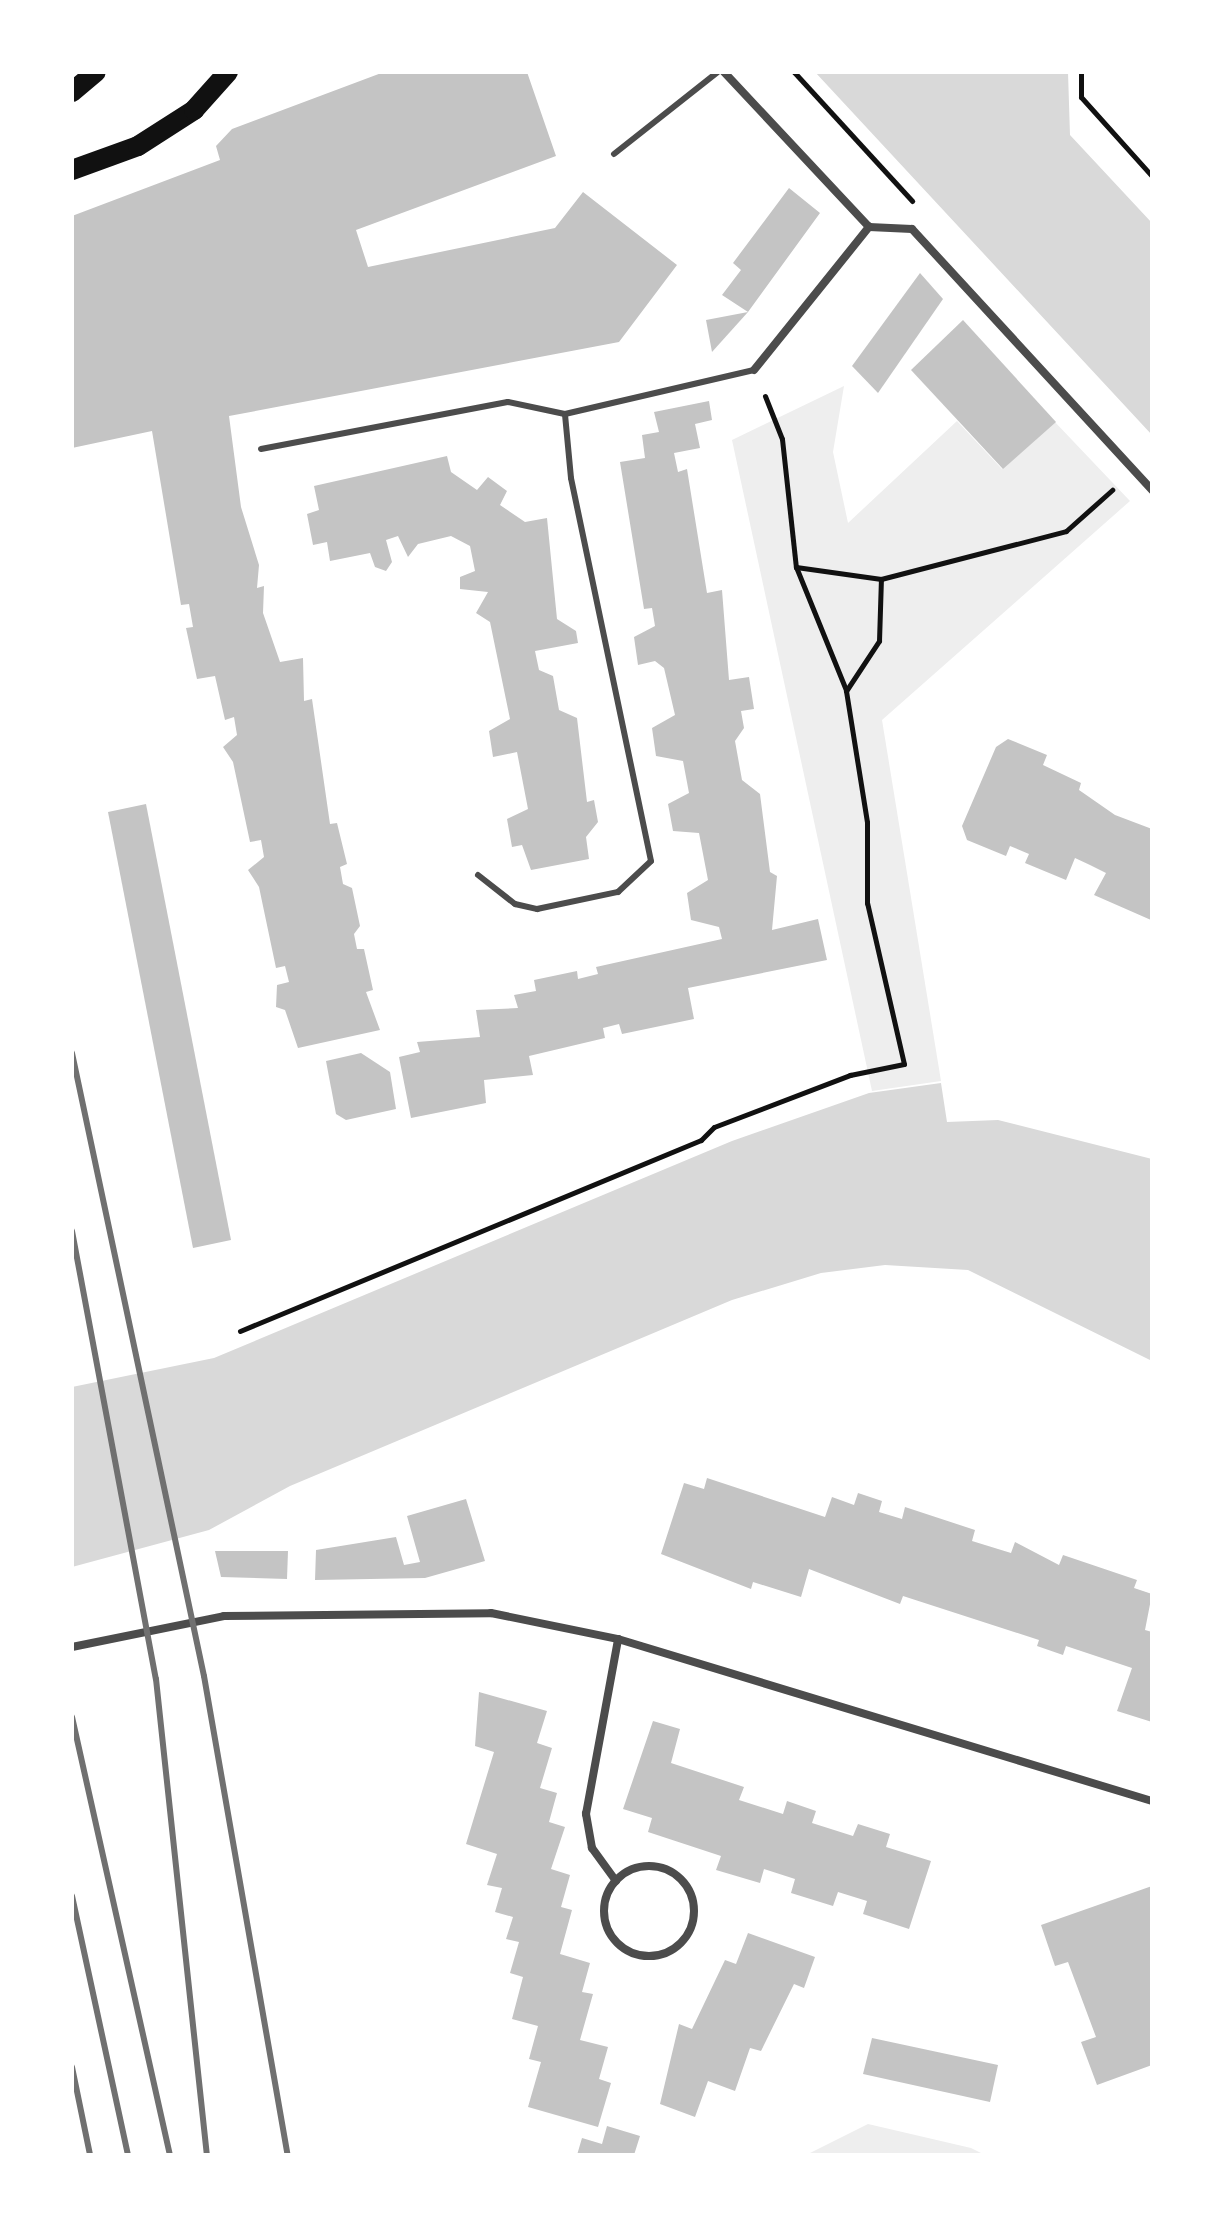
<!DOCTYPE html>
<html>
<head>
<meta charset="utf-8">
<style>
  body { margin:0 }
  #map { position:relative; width:1224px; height:2227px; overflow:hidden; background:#fff; font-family:Arial,sans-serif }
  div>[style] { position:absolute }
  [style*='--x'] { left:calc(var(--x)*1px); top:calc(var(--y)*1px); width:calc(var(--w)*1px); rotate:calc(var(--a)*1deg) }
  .green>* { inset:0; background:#eee }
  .water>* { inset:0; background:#d9d9d9 }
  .building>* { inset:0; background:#c4c4c4 }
  .path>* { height:5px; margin:-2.5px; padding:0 2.5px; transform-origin:2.5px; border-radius:2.5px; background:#111 }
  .service>* { height:6px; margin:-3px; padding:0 3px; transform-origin:3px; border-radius:3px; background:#4c4c4c }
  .minor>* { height:8px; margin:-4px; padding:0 4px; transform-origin:4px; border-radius:4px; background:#4c4c4c }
  .minor>.ring { margin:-4px; padding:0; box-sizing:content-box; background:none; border:8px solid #4c4c4c; border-radius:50% }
  .primary>* { height:20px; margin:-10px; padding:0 10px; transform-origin:10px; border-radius:10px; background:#111 }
  .rail>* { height:6px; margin:-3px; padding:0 3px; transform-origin:3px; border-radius:3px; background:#707070 }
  span { translate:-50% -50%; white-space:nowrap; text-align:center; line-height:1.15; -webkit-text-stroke:6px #fff; paint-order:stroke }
  .frame { position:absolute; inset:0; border:74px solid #fff; pointer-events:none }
</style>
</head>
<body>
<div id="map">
  <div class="green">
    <i style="clip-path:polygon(844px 386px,833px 452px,848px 523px,957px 421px,1002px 469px,1054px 421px,1130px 501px,882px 720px,941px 1081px,872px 1091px,732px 440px)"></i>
    <i style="clip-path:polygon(868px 2124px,971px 2148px,985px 2155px,806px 2155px)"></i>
  </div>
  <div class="water">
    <i style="clip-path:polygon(815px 72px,1068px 72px,1070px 135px,1152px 223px,1152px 435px)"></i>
    <i style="clip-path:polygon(941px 1083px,947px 1122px,998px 1120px,1152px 1159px,1152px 1361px,968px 1270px,885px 1265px,821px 1273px,732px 1300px,290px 1486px,209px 1530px,72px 1567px,72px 1387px,214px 1358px,732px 1141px,869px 1093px)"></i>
  </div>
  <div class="building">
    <i style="clip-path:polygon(384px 72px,527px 72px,556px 156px,356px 230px,368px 267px,555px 228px,583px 192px,677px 265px,619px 342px,229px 416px,241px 507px,259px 565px,257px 588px,264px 586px,263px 613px,280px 662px,303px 658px,304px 701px,312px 699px,330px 824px,337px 823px,347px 864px,340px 867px,343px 884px,352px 888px,360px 926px,354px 934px,357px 949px,364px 949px,373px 990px,366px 992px,380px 1030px,298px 1048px,285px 1010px,276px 1007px,277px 985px,289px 982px,285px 966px,276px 968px,259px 887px,248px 870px,264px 857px,261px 840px,250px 842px,233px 762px,223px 747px,237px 735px,234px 717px,225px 720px,215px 676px,197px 679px,186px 628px,193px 627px,189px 604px,181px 605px,152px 431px,72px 448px,72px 216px,220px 160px,216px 146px,232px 129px)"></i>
    <i style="clip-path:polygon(789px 188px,820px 213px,748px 312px,722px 295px,741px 270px,733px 263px)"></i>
    <i style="clip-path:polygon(920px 273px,943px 299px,878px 393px,852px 366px)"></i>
    <i style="clip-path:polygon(748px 312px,712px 352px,706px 320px)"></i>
    <i style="clip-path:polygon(963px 320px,1056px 422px,1003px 469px,911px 370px)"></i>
    <i style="clip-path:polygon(709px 401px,712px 420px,695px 424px,700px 448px,674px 453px,678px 472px,687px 469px,707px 593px,722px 590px,729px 680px,749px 677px,754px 709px,741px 711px,744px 728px,735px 741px,742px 780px,760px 794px,770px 872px,777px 876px,772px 930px,818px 919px,827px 960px,688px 988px,694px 1019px,622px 1034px,619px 1024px,603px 1028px,605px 1038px,529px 1056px,533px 1075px,484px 1080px,486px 1103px,411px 1118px,399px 1057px,420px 1052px,417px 1042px,480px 1037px,476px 1010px,518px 1008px,514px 995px,536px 991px,534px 980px,577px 971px,578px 979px,598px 974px,596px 967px,722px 939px,719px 927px,691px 920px,687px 893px,708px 880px,699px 833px,673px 831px,668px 804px,689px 793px,683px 761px,656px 756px,652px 728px,675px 715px,664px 668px,655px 661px,638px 665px,634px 637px,655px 626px,652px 608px,644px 609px,620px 462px,645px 458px,642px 435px,659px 432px,654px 412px)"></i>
    <i style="clip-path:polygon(447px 456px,451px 472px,477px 490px,488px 477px,507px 491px,500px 505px,525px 522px,547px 518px,557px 619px,576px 631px,578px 643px,535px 651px,539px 670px,553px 676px,559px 710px,577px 718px,587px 802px,594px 800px,598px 822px,586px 837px,589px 859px,531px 870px,522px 845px,512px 847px,507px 819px,528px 809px,517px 752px,493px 757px,489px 731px,510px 719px,490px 622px,476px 613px,488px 592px,460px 589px,460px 577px,475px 571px,470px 546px,451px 536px,418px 544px,408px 557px,398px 536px,386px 540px,392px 562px,386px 571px,375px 567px,370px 553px,330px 561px,327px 542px,313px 545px,307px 514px,319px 510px,314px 486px)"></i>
    <i style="clip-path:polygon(1008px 739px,1047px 755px,1043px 765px,1081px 783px,1079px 790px,1115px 815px,1152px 829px,1152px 931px,1151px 920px,1094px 895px,1106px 873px,1090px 865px,1075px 858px,1066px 880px,1025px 863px,1029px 854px,1010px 846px,1006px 856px,967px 840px,962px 826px,996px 747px)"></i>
    <i style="clip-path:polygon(146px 804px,231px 1240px,193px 1248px,108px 812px)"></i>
    <i style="clip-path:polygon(361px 1053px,390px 1072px,396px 1109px,346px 1120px,336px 1114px,326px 1061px)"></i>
    <i style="clip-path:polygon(707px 1478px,825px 1517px,832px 1497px,854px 1505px,858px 1493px,882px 1501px,879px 1512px,902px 1519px,905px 1507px,975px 1530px,972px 1541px,1011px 1553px,1015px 1542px,1059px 1565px,1063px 1555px,1137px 1580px,1134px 1588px,1152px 1594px,1145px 1630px,1152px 1632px,1152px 1722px,1117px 1711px,1132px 1668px,1066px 1646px,1063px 1655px,1037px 1646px,1039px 1640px,903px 1596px,900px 1604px,809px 1569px,801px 1597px,753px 1582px,751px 1589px,661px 1554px,684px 1483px,704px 1489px)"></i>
    <i style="clip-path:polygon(466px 1499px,485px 1561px,425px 1578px,315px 1580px,316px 1550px,396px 1537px,404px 1565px,420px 1562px,407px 1516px)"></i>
    <i style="clip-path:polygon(215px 1551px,288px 1551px,287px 1579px,221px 1577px)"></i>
    <i style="clip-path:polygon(479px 1692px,547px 1711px,537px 1743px,552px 1748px,540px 1788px,557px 1793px,549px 1822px,565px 1827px,551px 1869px,570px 1875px,561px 1907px,572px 1910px,560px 1954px,590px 1963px,582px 1992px,593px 1994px,580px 2040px,608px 2047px,599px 2079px,611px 2083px,598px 2127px,528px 2107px,541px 2062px,529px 2059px,538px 2026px,512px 2019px,523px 1977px,510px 1973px,519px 1942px,506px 1939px,513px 1917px,495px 1912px,502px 1888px,487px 1885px,497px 1854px,466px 1844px,494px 1752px,475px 1746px)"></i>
    <i style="clip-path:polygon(653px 1721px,680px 1729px,671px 1763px,744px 1787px,739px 1800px,783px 1814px,787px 1801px,816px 1811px,812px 1823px,853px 1836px,858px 1824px,890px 1834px,886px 1847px,931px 1861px,909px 1929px,863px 1914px,867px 1901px,838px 1892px,833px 1906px,791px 1893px,795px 1879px,764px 1869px,760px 1883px,716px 1870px,721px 1856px,648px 1832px,652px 1818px,623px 1809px)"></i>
    <i style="clip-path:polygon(1152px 1886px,1152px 2065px,1097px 2085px,1081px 2042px,1096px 2037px,1068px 1962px,1055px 1966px,1041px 1925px)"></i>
    <i style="clip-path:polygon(748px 1933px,815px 1957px,804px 1988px,794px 1984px,761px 2051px,750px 2048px,735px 2091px,708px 2081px,695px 2117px,660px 2104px,679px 2024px,692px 2029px,725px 1960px,736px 1964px)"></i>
    <i style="clip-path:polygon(872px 2038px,998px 2065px,990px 2102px,863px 2074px)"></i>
    <i style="clip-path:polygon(607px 2126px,640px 2136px,634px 2155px,577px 2155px,582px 2138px,602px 2144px)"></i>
  </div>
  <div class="path">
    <i style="--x:794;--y:72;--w:175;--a:47.5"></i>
    <i style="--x:1081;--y:72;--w:25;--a:90"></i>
    <i style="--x:1081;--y:97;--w:106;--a:48.1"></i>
    <i style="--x:765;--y:396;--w:46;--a:68.4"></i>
    <i style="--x:782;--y:439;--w:129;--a:83.8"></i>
    <i style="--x:846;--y:690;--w:133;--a:-112.1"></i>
    <i style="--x:796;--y:567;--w:86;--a:8"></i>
    <i style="--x:240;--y:1331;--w:499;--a:-22.5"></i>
    <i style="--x:701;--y:1140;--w:18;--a:-45"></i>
    <i style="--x:714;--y:1127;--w:146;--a:-20.9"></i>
    <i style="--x:850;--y:1075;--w:55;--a:-11.5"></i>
    <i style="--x:904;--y:1064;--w:165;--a:-102.9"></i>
    <i style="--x:867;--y:903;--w:81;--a:-90"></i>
    <i style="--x:867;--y:822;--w:133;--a:-99.1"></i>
    <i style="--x:846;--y:691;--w:60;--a:-56.6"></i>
    <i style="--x:879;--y:641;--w:62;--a:-88.2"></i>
    <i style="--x:881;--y:579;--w:191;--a:-14.5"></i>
    <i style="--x:1066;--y:531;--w:62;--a:-41.7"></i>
  </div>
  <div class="service">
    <i style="--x:614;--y:154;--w:132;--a:-38.3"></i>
    <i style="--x:261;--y:449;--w:251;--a:-10.8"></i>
    <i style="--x:508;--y:402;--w:58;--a:11.9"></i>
    <i style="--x:565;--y:414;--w:194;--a:-13.1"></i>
    <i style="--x:478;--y:875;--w:47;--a:38.1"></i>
    <i style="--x:515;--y:904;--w:23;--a:13"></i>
    <i style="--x:537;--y:909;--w:83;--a:-11.9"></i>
    <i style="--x:618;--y:892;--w:45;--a:-43.2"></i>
    <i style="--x:651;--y:861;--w:391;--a:-101.8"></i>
    <i style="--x:571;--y:478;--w:64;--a:-95.4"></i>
  </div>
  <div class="minor">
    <i style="--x:724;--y:72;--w:212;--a:46.9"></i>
    <i style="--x:869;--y:227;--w:43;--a:2.7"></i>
    <i style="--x:912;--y:229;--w:355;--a:47.4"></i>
    <i style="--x:754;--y:370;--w:184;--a:-51.2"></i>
    <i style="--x:72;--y:1647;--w:155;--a:-11.5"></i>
    <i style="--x:224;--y:1616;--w:267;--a:-0.6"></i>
    <i style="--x:491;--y:1613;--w:130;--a:11.6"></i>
    <i style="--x:618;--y:1639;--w:558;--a:16.88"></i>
    <i class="ring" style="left:604px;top:1866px;width:82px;height:82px"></i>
    <i style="--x:616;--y:1881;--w:41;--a:-126"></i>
    <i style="--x:592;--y:1848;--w:35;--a:-100"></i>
    <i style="--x:586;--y:1814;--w:178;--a:-79.6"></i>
  </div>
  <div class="primary">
    <i style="--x:72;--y:92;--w:31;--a:-40"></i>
    <i style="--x:72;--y:170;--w:70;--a:-20"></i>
    <i style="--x:138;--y:146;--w:67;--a:-32.7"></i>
    <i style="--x:194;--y:110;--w:51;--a:-48.2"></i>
  </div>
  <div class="rail">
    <i style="--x:72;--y:1053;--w:637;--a:78.04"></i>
    <i style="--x:204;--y:1676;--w:486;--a:80.1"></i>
    <i style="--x:72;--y:1231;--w:456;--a:79.4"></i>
    <i style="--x:156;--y:1679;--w:479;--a:83.9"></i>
    <i style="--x:72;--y:1717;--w:449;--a:77.4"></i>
    <i style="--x:72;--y:1896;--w:265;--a:77.8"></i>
    <i style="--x:72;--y:2067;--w:90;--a:78.4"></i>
  </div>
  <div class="frame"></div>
</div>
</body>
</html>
